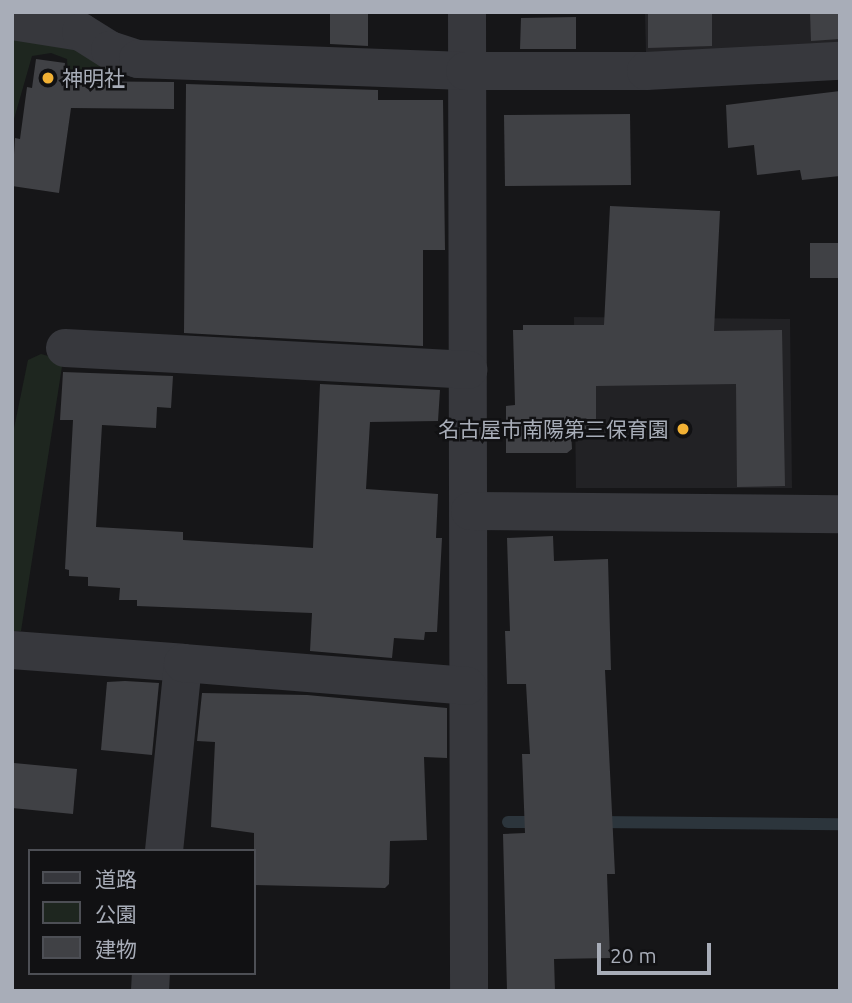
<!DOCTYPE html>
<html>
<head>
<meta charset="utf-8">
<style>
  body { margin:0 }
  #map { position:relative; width:852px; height:1003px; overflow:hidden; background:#161618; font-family:Ubuntu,"Noto Sans JP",sans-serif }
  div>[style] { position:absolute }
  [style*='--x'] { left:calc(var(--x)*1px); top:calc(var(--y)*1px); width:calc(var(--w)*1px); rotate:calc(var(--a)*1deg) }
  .built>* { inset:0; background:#222225 }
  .green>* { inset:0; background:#1e261f }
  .stream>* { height:12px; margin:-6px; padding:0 6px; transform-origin:6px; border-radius:6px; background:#2c353c }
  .building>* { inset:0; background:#404145 }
  .street>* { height:38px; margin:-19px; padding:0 19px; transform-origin:19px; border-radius:19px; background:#37383d }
  .dots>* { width:19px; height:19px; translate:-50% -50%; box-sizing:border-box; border:4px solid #111113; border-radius:50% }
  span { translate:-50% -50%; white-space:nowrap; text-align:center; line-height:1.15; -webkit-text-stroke:5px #111113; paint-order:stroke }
  .poi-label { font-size:21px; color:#a8adb8 }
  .left { translate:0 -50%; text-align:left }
  .right { translate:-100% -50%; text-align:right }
  .frame { position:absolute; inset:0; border:14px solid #a8adb8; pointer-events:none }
  .legend { position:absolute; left:28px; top:849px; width:228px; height:126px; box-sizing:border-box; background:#111113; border:2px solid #4d4f55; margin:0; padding:9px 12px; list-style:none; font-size:21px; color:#a8adb8 }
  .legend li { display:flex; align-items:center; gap:14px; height:35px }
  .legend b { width:35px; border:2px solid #4d4f55 }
  .scale { position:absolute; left:597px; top:943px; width:114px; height:32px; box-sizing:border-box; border:4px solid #a8adb8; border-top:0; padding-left:9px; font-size:21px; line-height:24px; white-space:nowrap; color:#a8adb8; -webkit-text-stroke:5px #111113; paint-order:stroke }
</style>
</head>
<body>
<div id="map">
  <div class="built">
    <i style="clip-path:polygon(645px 12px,840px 12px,840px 47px,646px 54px)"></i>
    <i style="clip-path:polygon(574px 317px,790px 319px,792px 488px,576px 488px)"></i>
  </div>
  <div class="green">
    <i style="clip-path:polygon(12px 30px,109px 60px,102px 100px,69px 90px,67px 59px,51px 53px,32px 56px,12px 126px)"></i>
    <i style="clip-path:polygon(41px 354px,63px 360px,21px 631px,12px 631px,12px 438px,28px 360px)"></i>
  </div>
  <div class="stream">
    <i style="--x:508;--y:822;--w:31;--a:0"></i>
    <i style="--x:596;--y:822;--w:244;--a:0.5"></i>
  </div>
  <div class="building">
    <i style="clip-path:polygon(330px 12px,368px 12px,368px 46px,330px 44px)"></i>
    <i style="clip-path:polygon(648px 12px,712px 12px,712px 46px,648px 48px)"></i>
    <i style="clip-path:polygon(810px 12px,840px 12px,840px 39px,811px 41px)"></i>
    <i style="clip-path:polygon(576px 17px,576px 49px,520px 49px,521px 18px)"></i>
    <i style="clip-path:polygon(36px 59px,65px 63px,63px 81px,174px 82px,174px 109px,71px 108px,59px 193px,12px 186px,15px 138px,20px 139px,27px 87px,32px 88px)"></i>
    <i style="clip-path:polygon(186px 84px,378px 90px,378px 100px,443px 100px,445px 250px,423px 250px,423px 346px,184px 333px)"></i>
    <i style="clip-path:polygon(840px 91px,840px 176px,802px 180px,800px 170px,757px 175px,754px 145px,728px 148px,726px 105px)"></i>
    <i style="clip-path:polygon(630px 114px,631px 185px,505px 186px,504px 115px)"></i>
    <i style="clip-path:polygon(610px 206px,720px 211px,714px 331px,782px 330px,785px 486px,737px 487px,736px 384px,596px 386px,596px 420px,589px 420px,589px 429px,571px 430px,572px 449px,567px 453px,506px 453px,506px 406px,515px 405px,513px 330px,523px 330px,523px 325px,604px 325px)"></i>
    <i style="clip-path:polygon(810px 243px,840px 243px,840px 278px,810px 278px)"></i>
    <i style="clip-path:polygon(63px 372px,173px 376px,171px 408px,157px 407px,156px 428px,102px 425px,96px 527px,183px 532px,183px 540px,313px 548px,320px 384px,440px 390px,438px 421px,370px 422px,366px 489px,438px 494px,436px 538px,442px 538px,437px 632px,425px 632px,424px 640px,394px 638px,392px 658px,310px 651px,312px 613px,137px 606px,137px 600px,119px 600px,120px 588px,88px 586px,88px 577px,69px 576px,69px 570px,65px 569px,73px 420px,60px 420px)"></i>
    <i style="clip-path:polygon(553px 536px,554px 561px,608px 559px,611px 670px,605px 670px,615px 874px,607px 874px,610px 958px,554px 959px,555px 991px,507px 991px,503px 834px,525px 833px,522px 754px,530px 754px,526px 684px,507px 684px,505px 631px,510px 631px,507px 538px)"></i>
    <i style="clip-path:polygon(125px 681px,159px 683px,152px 755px,101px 750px,107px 682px)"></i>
    <i style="clip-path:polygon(202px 693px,307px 695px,447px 708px,447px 758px,424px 757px,427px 840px,390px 841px,389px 884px,385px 888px,254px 885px,254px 833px,211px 827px,215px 742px,197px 741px)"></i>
    <i style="clip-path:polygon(14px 763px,77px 769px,73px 814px,12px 808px)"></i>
  </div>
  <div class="street">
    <i style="--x:467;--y:12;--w:979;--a:89.88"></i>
    <i style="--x:12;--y:21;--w:70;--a:9.1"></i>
    <i style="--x:81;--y:32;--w:34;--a:32"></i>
    <i style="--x:110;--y:50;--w:29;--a:18"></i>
    <i style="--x:138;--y:59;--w:327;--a:2.1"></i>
    <i style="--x:465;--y:71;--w:181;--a:0"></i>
    <i style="--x:646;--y:71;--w:194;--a:-3"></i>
    <i style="--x:65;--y:348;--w:404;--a:3.1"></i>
    <i style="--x:470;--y:511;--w:370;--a:0.5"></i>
    <i style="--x:12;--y:650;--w:171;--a:4.3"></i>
    <i style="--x:164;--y:851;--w:189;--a:-84.2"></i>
    <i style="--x:183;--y:663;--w:285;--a:4.6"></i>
    <i style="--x:150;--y:991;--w:18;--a:-87"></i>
  </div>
  <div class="dots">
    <i style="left:48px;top:78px;background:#f2b134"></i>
    <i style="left:683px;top:429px;background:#f2b134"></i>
  </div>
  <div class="poi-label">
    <span class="left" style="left:62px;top:78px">神明社</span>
    <span class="right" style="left:669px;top:429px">名古屋市南陽第三保育園</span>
  </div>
  <div class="frame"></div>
  <ul class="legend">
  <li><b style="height:9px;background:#37383d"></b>道路</li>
  <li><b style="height:19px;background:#1e261f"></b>公園</li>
  <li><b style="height:19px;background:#404145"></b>建物</li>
  </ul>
  <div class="scale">20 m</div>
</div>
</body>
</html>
